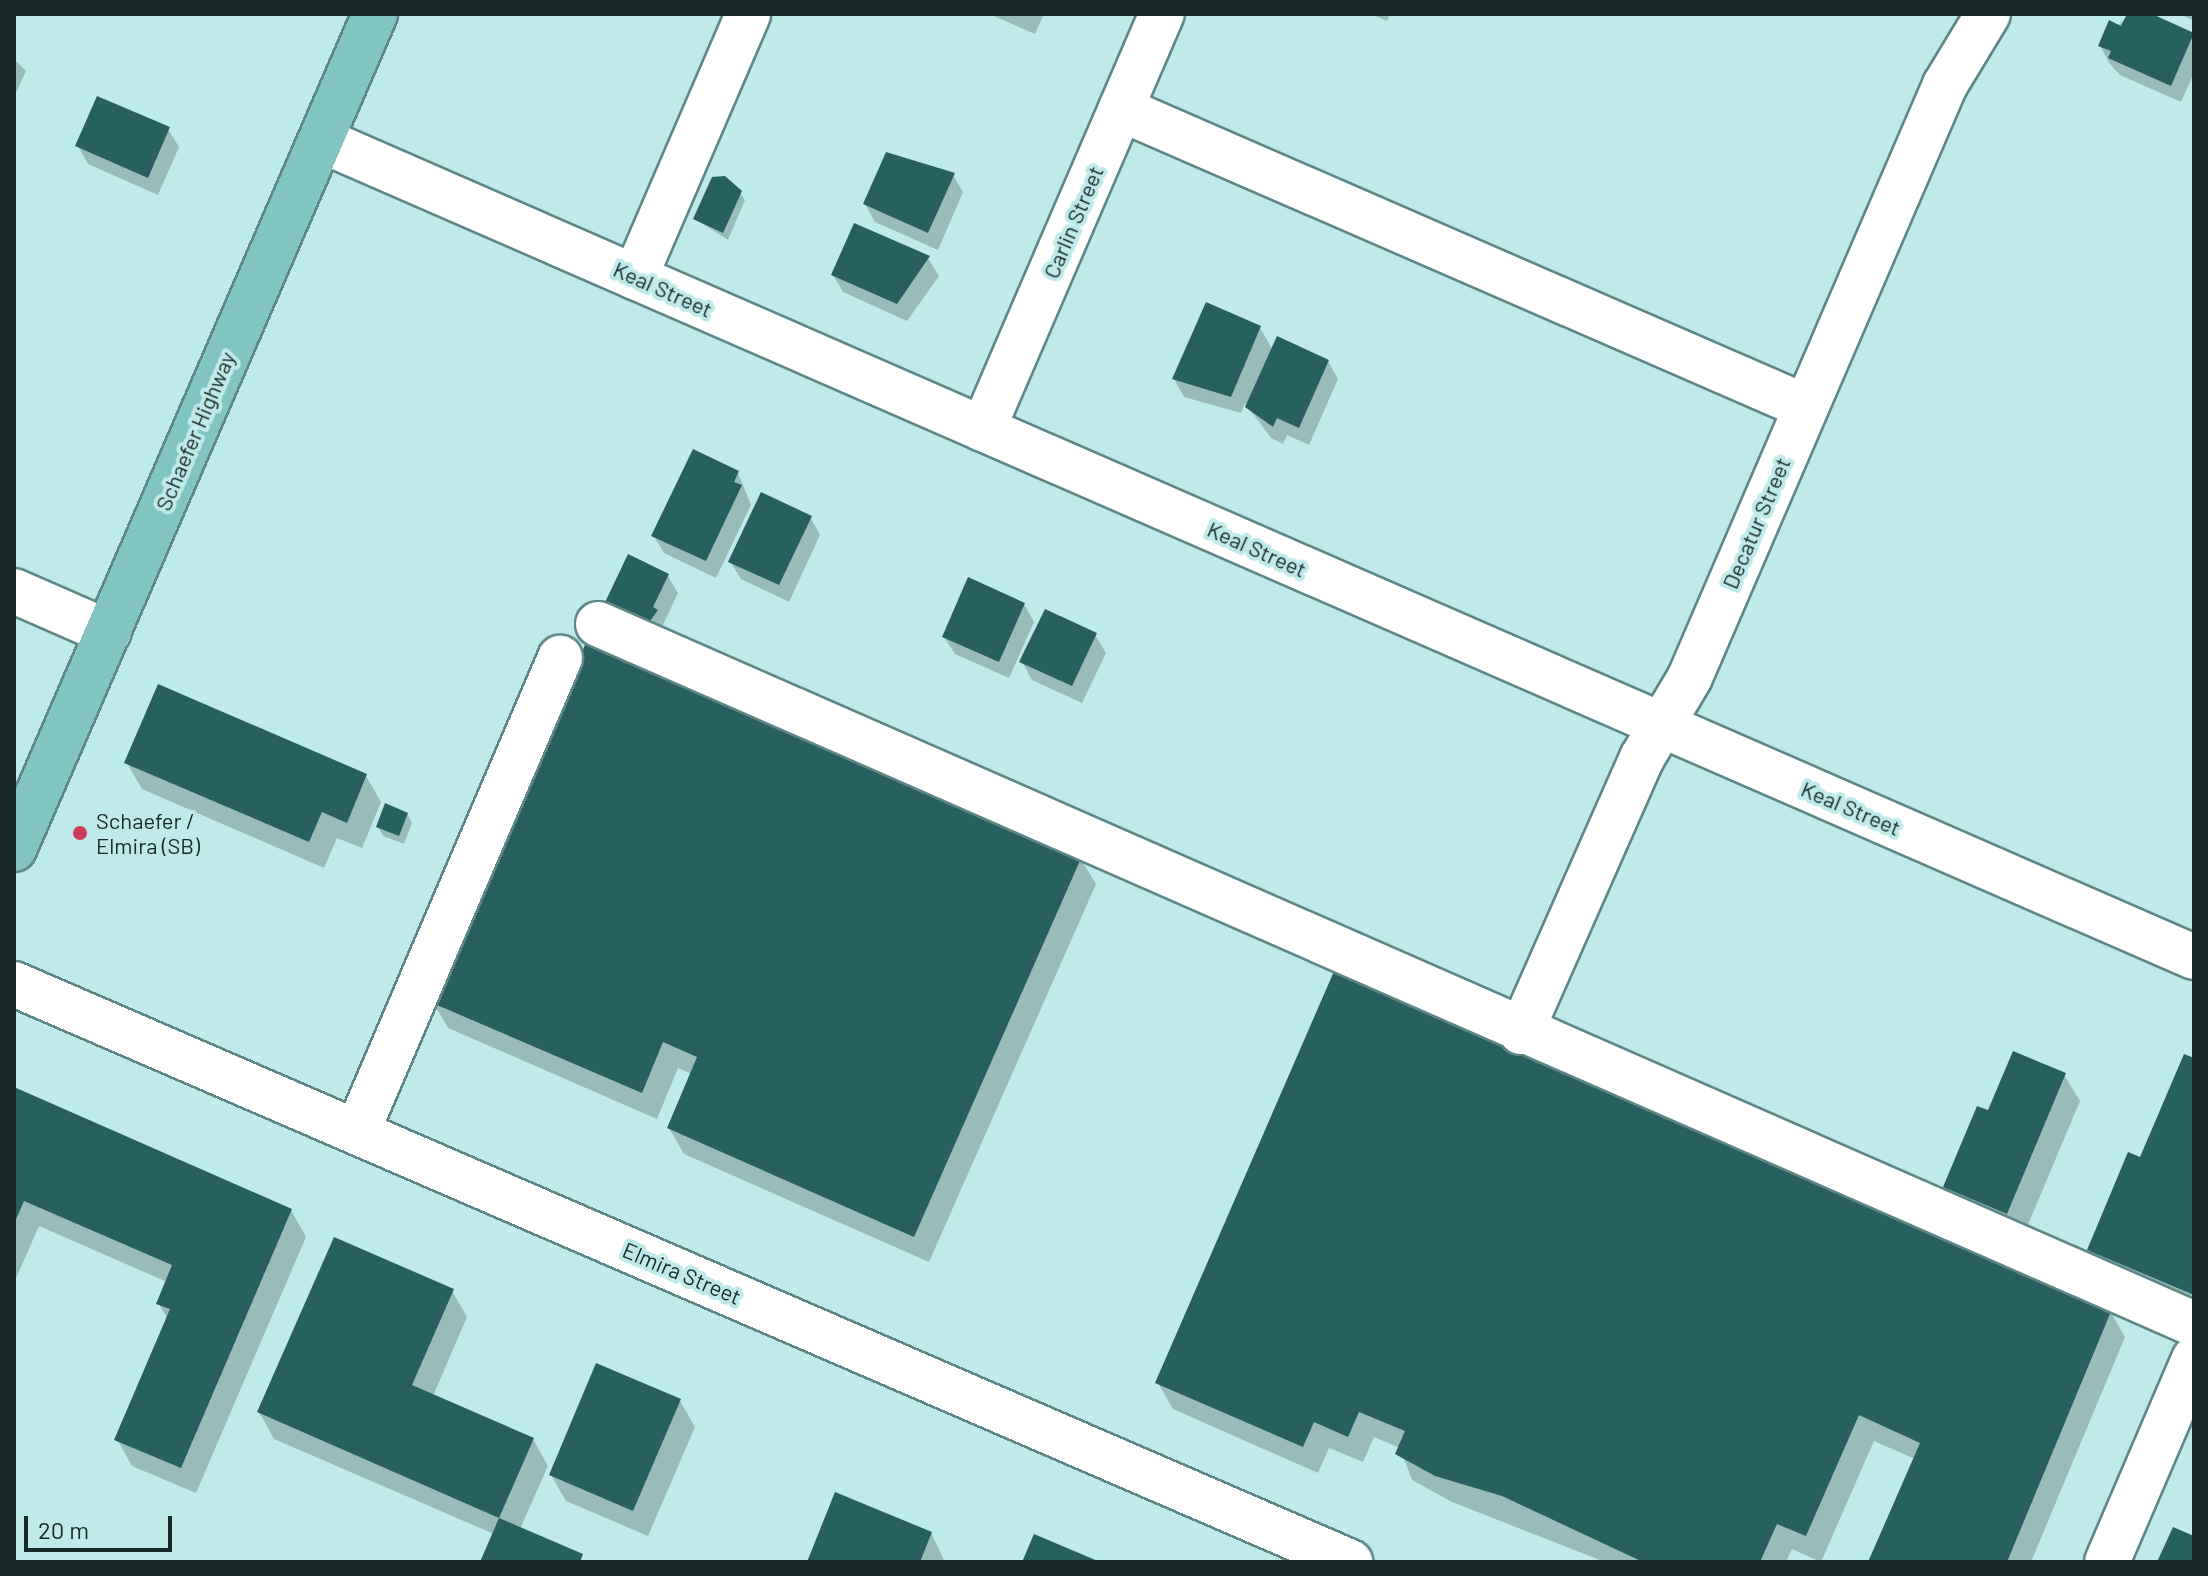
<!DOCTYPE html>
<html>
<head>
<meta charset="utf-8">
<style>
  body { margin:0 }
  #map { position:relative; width:2208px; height:1576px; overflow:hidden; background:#beebe9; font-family:Barlow,sans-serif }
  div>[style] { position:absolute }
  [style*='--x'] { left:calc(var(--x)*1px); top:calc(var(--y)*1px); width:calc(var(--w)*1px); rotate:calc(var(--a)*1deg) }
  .shadow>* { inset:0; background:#0003 }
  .building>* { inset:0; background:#27605f }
  .roads { filter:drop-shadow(2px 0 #5d8786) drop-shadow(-2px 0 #5d8786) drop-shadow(0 2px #5d8786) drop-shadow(0 -2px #5d8786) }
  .minor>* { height:44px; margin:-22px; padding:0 22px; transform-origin:22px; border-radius:22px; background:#fff }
  .major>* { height:44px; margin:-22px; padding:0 22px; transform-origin:22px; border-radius:22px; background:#81c4c2 }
  .dots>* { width:22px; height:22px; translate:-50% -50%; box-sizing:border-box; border:4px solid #beebe9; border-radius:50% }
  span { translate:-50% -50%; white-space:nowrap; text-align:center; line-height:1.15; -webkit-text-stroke:8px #beebe9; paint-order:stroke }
  .street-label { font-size:22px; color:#182929 }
  .poi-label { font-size:22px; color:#182929 }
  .left { translate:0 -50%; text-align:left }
  .frame { position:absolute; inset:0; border:16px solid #182929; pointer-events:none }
  .scale { position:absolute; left:24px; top:1516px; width:148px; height:36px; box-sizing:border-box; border:4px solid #182929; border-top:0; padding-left:10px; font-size:24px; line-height:28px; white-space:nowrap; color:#182929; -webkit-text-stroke:6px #beebe9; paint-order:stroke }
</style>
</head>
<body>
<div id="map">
  <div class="shadow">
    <i style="clip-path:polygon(989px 14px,1044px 14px,1035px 34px)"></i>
    <i style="clip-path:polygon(1371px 14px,1390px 14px,1387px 21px)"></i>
    <i style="clip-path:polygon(2129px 14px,2193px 34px,2194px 73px,2181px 102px,2120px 75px,2110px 64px,2100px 46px)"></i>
    <i style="clip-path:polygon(2180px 14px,2194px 14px,2194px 21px)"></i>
    <i style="clip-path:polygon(14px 59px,26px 71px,14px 97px)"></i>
    <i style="clip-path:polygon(168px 129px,179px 147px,158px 195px,88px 164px,78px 146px)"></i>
    <i style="clip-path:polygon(953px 175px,963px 192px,938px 250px,875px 222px,865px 204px)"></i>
    <i style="clip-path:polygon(713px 179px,732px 182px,745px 200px,728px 240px,695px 219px)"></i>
    <i style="clip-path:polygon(928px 258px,939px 276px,907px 321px,843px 292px,833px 275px)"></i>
    <i style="clip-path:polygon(1260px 328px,1273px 350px,1328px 361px,1338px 379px,1309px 445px,1287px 435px,1283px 444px,1271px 438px,1245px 403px,1241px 413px,1184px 397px,1174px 379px)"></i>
    <i style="clip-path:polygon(738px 473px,751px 505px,716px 578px,664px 553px,654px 536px)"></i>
    <i style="clip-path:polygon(810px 517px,820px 535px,789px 602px,741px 579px,730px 561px)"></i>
    <i style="clip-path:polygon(629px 557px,668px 576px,678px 593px,650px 652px)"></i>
    <i style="clip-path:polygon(1024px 604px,1034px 622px,1009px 678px,955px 654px,944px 637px)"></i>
    <i style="clip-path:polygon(1095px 635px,1106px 653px,1082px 703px,1032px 680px,1022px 662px)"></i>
    <i style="clip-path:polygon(127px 763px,366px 776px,381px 802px,362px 848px,337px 838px,324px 868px,142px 789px)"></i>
    <i style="clip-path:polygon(407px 814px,412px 823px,404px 844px,383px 836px,378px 827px)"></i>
    <i style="clip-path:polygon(1080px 858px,1096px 884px,929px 1262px,684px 1154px,669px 1128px,692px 1074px,678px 1068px,657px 1119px,448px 1028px,433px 1002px)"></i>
    <i style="clip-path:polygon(2194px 1060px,2194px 1314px,2104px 1276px,2089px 1250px)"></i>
    <i style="clip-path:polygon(2064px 1075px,2080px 1101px,2022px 1239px,1960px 1213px,1945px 1187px)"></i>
    <i style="clip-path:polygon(14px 1089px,291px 1210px,306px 1237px,196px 1493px,132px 1466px,117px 1439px,168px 1319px,158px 1303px,167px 1282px,39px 1226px,14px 1283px)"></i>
    <i style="clip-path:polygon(452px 1291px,467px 1317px,433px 1396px,533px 1439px,548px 1466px,520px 1529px,586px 1562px,482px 1562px,494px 1534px,274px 1439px,259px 1412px)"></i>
    <i style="clip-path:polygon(2110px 1311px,2125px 1337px,2031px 1562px,1870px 1562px,1915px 1459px,1874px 1441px,1821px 1562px,1792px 1549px,1786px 1562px,1605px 1562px,1452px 1502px,1412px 1480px,1400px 1448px,1374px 1437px,1363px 1462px,1329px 1448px,1318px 1473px,1173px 1409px,1158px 1383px)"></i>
    <i style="clip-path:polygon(680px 1401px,695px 1427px,648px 1536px,566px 1501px,551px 1475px)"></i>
    <i style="clip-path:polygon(931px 1533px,945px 1562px,809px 1562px)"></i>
  </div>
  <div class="building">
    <i style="clip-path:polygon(2127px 14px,2152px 14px,2194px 33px,2171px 86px,2108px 58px,2111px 51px,2098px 46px,2109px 20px,2121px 26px)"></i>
    <i style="clip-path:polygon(97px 96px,170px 127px,148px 178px,75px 146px)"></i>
    <i style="clip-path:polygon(886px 152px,955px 173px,928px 233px,863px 204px)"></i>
    <i style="clip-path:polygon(725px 176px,742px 191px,723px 233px,693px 219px,712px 177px)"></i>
    <i style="clip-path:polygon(854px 223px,930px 256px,897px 304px,831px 275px)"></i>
    <i style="clip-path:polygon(1206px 302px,1261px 326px,1231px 397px,1172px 379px)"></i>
    <i style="clip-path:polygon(1277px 336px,1329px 360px,1299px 428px,1277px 418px,1273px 427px,1245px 407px)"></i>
    <i style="clip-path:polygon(693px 449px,739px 471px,734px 482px,742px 485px,706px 561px,651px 536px)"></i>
    <i style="clip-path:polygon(761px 492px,812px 516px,779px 585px,728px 562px)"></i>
    <i style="clip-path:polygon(628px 554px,669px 574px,653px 607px,658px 610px,640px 635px,599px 615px)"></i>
    <i style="clip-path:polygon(968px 577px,1025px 603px,999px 662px,942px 637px)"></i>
    <i style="clip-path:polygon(1045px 609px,1097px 633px,1072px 686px,1019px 662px)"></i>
    <i style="clip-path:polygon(588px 638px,1082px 856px,914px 1237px,667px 1128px,697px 1057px,663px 1042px,642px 1093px,430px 1002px)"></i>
    <i style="clip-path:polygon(158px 684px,367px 774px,347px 823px,322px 812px,309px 842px,124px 763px)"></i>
    <i style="clip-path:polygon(385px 803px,408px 813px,399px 836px,376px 827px)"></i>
    <i style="clip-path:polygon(1335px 969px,2112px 1309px,2007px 1562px,1868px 1562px,1920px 1443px,1859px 1415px,1806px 1536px,1777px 1524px,1760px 1562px,1643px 1562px,1502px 1496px,1435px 1476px,1395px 1454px,1405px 1431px,1359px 1412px,1348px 1437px,1314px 1422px,1303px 1447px,1155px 1383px)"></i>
    <i style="clip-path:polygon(2013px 1051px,2066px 1073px,2007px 1214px,1943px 1187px,1977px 1106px,1988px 1110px)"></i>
    <i style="clip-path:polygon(2184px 1054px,2194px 1058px,2194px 1295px,2087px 1250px,2128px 1152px,2140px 1157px)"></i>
    <i style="clip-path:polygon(14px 1087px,292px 1209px,181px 1468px,114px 1440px,170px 1309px,156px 1304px,172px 1265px,24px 1201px,14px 1224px)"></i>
    <i style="clip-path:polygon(334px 1237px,454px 1289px,412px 1385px,534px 1438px,499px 1518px,257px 1412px)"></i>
    <i style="clip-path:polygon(596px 1363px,681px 1399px,633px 1511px,549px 1475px)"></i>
    <i style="clip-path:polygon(835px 1492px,932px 1532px,920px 1562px,807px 1562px)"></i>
    <i style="clip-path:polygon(499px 1518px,583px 1554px,580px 1562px,480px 1562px)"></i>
    <i style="clip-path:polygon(2173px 1527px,2194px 1536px,2194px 1562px,2157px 1562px)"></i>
    <i style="clip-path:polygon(1034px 1534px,1100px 1562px,1022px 1562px)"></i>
  </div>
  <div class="roads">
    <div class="minor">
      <i style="--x:1121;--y:109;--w:747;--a:23.51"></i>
      <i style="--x:321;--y:140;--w:2043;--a:23.57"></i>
      <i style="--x:635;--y:277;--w:286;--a:-66.7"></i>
      <i style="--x:983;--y:429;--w:452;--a:-66.7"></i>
      <i style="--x:14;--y:591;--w:103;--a:23.6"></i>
      <i style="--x:598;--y:624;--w:1743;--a:23.68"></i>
      <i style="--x:14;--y:984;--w:1456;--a:23.39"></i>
      <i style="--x:1521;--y:1032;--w:300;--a:-66.2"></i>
      <i style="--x:1642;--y:758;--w:94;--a:-59.3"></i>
      <i style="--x:1690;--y:677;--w:645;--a:-66.7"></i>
      <i style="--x:1945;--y:85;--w:83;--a:-58.8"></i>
      <i style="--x:357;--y:1132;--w:516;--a:-66.82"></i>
      <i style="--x:2107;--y:1562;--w:221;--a:-66.8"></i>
    </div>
    <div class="major">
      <i style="--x:14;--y:849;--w:910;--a:-66.62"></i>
    </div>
  </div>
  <div class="dots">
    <i style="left:80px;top:833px;background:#cb3b59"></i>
  </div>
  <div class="street-label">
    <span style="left:1073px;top:222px;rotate:-67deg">Carlin Street</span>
    <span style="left:663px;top:289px;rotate:24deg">Keal Street</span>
    <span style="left:195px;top:431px;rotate:-67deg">Schaefer Highway</span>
    <span style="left:1756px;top:523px;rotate:-67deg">Decatur Street</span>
    <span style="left:1257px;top:549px;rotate:24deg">Keal Street</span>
    <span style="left:1851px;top:808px;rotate:23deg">Keal Street</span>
    <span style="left:682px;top:1273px;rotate:23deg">Elmira Street</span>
  </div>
  <div class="poi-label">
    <span class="left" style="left:96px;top:833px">Schaefer /<br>Elmira (SB)</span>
  </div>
  <div class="frame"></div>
  <div class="scale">20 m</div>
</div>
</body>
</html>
